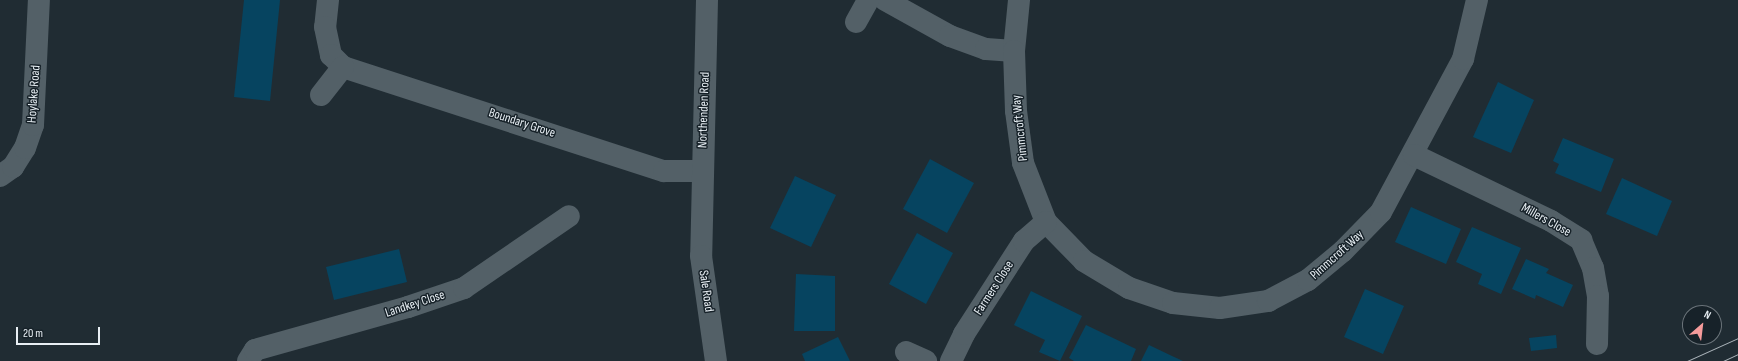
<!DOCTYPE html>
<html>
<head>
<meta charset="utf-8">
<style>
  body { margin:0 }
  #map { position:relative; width:1738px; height:361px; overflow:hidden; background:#202c33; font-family:"Sofia Sans Condensed",sans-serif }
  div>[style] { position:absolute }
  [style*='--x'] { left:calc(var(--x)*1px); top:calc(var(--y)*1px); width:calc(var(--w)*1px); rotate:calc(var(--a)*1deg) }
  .building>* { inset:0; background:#064460 }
  .street>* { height:22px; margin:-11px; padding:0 11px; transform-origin:11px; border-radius:11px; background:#536067 }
  .secondary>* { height:22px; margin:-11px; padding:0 11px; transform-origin:11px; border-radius:11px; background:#536067 }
  .tram>* { height:1px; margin:-0.5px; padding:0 0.5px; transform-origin:0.5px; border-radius:0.5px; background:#abb4ba }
  span { translate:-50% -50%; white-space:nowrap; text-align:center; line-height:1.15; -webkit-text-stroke:3px #172229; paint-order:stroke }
  .street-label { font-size:13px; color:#e8eff4 }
  .north { position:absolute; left:1682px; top:305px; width:40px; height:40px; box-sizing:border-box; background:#172229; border:1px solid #6b747a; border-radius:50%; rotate:28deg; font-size:11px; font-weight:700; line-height:16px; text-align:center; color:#e8eff4 }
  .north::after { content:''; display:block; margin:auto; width:14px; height:18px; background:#f59b9b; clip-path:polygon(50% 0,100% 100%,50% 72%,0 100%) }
  .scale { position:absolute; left:16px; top:327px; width:84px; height:18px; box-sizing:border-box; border:2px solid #e8eff4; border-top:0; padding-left:5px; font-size:12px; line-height:14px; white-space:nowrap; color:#e8eff4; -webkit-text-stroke:3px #172229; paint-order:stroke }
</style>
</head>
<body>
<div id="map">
  <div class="building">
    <i style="clip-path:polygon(244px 0,280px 0,270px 101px,234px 97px)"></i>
    <i style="clip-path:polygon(1498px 82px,1534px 100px,1511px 153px,1473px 137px)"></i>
    <i style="clip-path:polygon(1563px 138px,1614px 159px,1601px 192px,1555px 173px,1559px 164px,1553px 161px)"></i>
    <i style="clip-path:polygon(930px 159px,974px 183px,947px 233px,903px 209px)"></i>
    <i style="clip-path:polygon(795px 176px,836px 195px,811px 247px,770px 228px)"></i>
    <i style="clip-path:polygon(1622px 178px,1672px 201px,1657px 236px,1606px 214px)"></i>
    <i style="clip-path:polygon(1411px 207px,1461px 229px,1446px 264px,1395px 242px)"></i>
    <i style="clip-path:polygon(1472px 227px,1521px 248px,1501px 294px,1478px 284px,1482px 274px,1456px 262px)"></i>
    <i style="clip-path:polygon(917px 233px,953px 253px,926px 304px,889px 284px)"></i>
    <i style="clip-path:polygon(399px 249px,407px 282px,334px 300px,326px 267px)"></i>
    <i style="clip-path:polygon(1526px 259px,1549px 269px,1546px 273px,1573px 285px,1563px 307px,1536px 295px,1535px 299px,1512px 289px)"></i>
    <i style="clip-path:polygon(796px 274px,835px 276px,835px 331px,794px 331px)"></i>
    <i style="clip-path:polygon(1365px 289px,1404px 306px,1383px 354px,1344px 337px)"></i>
    <i style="clip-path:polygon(1031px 291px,1082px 316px,1060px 361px,1039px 352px,1045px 340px,1014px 325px)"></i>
    <i style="clip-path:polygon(1086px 325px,1136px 349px,1131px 361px,1074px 361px,1069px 358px)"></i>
    <i style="clip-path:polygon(1556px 335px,1557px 348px,1531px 351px,1529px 338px)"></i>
    <i style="clip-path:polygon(838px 337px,850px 361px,805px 361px,802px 354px)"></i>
    <i style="clip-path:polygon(1149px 345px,1172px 356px,1183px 361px,1141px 361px)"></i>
  </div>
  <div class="street">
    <i style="--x:328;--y:0;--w:27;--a:96"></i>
    <i style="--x:325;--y:27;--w:29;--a:78"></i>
    <i style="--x:331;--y:55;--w:17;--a:45"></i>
    <i style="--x:343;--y:67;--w:337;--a:18"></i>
    <i style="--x:664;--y:171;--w:38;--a:0"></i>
    <i style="--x:885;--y:0;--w:74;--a:29"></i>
    <i style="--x:950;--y:36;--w:38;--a:20"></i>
    <i style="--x:986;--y:49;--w:28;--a:4"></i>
    <i style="--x:1019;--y:0;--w:51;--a:95.6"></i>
    <i style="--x:1014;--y:51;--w:60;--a:88.1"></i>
    <i style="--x:1016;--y:111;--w:52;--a:82.3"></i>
    <i style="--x:1023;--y:163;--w:63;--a:68.7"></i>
    <i style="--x:1046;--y:222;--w:54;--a:45.7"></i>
    <i style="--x:1084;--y:261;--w:52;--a:31"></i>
    <i style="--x:1129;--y:288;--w:46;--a:18.8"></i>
    <i style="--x:1173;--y:303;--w:47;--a:6.1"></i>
    <i style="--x:1220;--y:308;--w:49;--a:-8.3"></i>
    <i style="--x:1268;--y:301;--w:45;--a:-27.7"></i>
    <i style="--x:1308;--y:280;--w:45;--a:-39.6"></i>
    <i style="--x:1343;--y:251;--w:54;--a:-45.7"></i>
    <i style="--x:1381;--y:212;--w:174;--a:-61.8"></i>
    <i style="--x:1463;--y:59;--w:61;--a:-76.7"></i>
    <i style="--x:856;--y:22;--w:25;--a:-61"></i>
    <i style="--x:321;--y:95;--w:36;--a:-52"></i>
    <i style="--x:1414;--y:155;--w:152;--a:25.7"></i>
    <i style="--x:1551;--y:221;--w:36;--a:32"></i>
    <i style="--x:1581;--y:240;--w:30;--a:67"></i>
    <i style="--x:1593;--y:268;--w:28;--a:80"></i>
    <i style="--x:1598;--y:296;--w:48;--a:91.2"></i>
    <i style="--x:0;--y:176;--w:16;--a:-35"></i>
    <i style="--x:13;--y:167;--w:22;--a:-58"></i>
    <i style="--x:25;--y:148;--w:24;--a:-71"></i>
    <i style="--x:33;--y:125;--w:125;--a:-87.3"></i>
    <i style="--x:906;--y:352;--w:22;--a:24"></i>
    <i style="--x:248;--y:361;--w:13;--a:-58"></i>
    <i style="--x:255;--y:350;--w:159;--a:-15.7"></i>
    <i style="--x:408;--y:307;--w:59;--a:-18.7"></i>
    <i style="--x:464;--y:288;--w:127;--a:-34.4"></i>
    <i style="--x:951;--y:361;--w:30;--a:-64"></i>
    <i style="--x:964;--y:334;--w:111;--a:-57.2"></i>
    <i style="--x:1024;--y:241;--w:29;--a:-41"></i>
  </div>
  <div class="secondary">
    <i style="--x:707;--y:0;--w:256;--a:91.3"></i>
    <i style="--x:701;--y:256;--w:106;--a:81.9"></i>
  </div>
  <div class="tram">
    <i style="--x:1687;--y:361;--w:56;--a:-24.3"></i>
    <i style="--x:1723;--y:361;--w:17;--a:-25"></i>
  </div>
  <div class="street-label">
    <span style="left:34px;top:94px;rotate:-86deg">Hoylake Road</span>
    <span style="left:704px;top:110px;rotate:-88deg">Northenden Road</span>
    <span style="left:522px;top:123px;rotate:18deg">Boundary Grove</span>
    <span style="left:1020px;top:128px;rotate:-96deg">Pimmcroft Way</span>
    <span style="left:1546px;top:220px;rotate:29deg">Millers Close</span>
    <span style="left:1337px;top:255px;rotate:-42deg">Pimmcroft Way</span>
    <span style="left:994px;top:288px;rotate:-57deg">Farmers Close</span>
    <span style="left:706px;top:291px;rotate:82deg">Sale Road</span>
    <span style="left:415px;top:304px;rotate:-18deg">Landkey Close</span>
  </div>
  <div class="north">N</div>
  <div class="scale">20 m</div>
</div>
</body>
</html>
